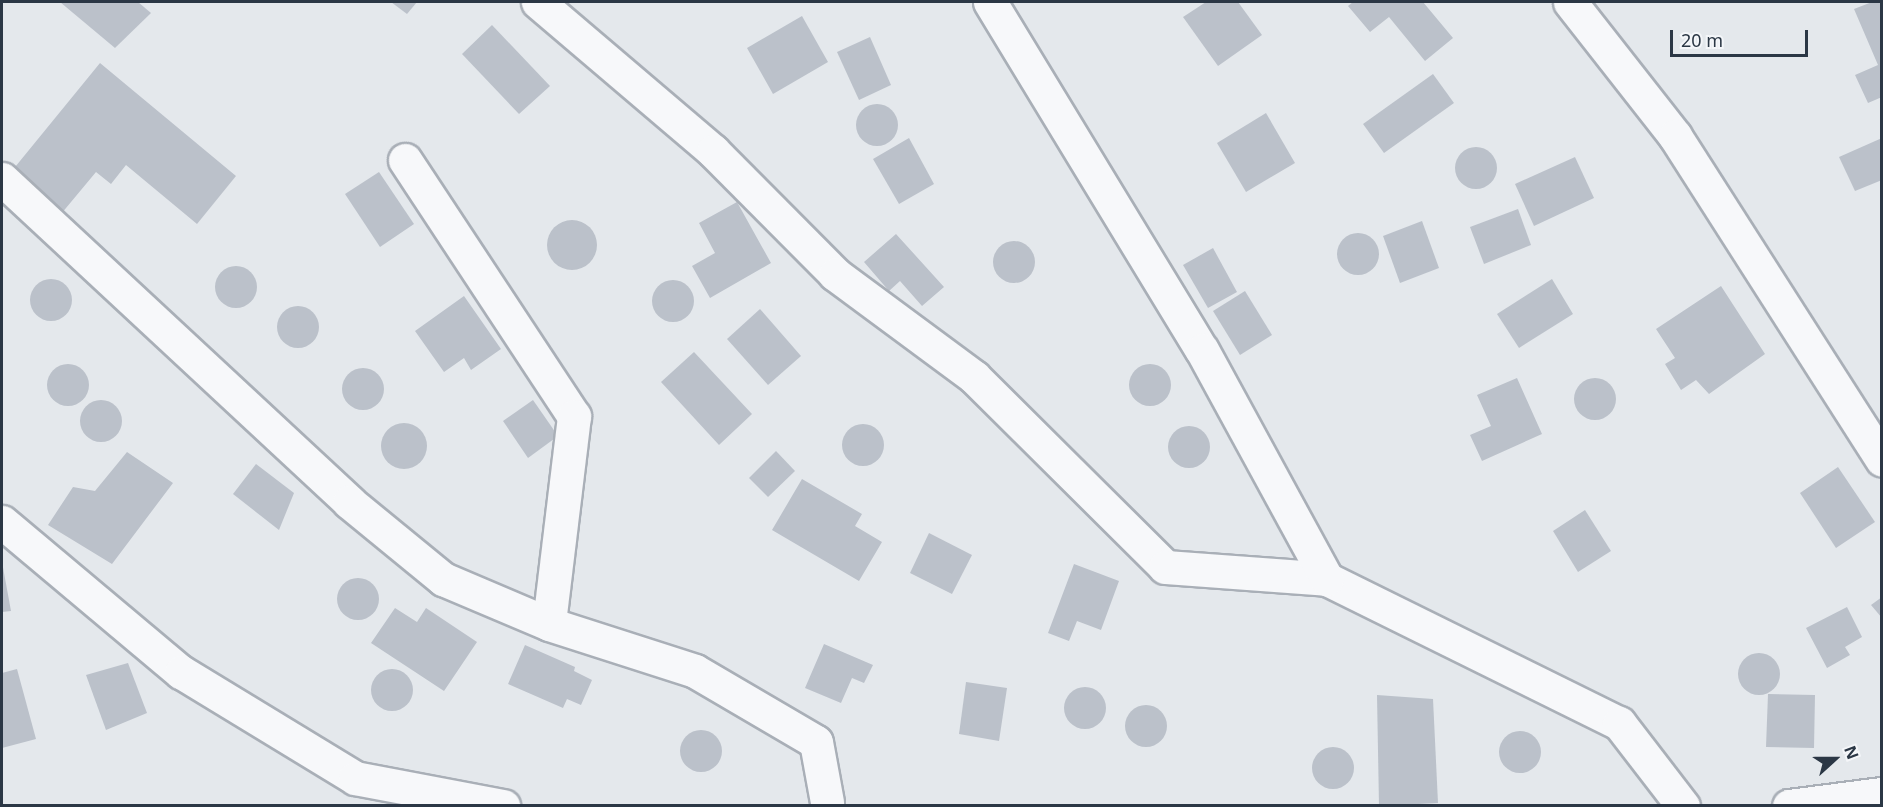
<!DOCTYPE html>
<html>
<head>
<meta charset="utf-8">
<style>
  body { margin:0 }
  #map { position:relative; width:1883px; height:807px; overflow:hidden; background:#e4e8ec; font-family:"Noto Sans",sans-serif }
  div>[style] { position:absolute }
  [style*='--x'] { left:calc(var(--x)*1px); top:calc(var(--y)*1px); width:calc(var(--w)*1px); rotate:calc(var(--a)*1deg) }
  .building>* { inset:0; background:#bbc1ca }
  .round { border-radius:50% }
  .roads { filter:drop-shadow(2px 0 #a9afb7) drop-shadow(-2px 0 #a9afb7) drop-shadow(0 2px #a9afb7) drop-shadow(0 -2px #a9afb7) }
  .minor>* { height:33px; margin:-16.5px; padding:0 16.5px; transform-origin:16.5px; border-radius:16.5px; background:#f7f8fa }
  span { translate:-50% -50%; white-space:nowrap; text-align:center; line-height:1.15; -webkit-text-stroke:6px #f4f6f9; paint-order:stroke }
  .frame { position:absolute; inset:0; border:3px solid #2b3745; pointer-events:none }
  .north { position:absolute; left:1805px; top:729px; width:60px; height:60px; -webkit-text-stroke:4px #f4f6f9; paint-order:stroke; rotate:69deg; font-size:16px; font-weight:700; line-height:24px; text-align:center; color:#2b3745 }
  .north::after { content:''; display:block; margin:auto; width:21px; height:27px; background:#2b3745; clip-path:polygon(50% 0,100% 100%,50% 72%,0 100%) }
  .scale { position:absolute; left:1670px; top:30px; width:138px; height:27px; box-sizing:border-box; border:3px solid #2b3745; border-top:0; padding-left:8px; font-size:18px; line-height:21px; white-space:nowrap; color:#2b3745; -webkit-text-stroke:4px #f4f6f9; paint-order:stroke }
</style>
</head>
<body>
<div id="map">
  <div class="building">
    <i style="clip-path:polygon(60px 2px,138px 2px,151px 13px,115px 48px)"></i>
    <i style="clip-path:polygon(391px 2px,417px 2px,407px 14px)"></i>
    <i style="clip-path:polygon(1206px 2px,1238px 2px,1262px 35px,1218px 66px,1183px 17px)"></i>
    <i style="clip-path:polygon(1353px 2px,1423px 2px,1453px 38px,1425px 61px,1389px 17px,1370px 32px,1348px 6px)"></i>
    <i style="clip-path:polygon(1872px 2px,1882px 2px,1882px 97px,1868px 103px,1855px 75px,1878px 65px,1854px 9px)"></i>
    <i style="clip-path:polygon(802px 16px,828px 62px,773px 94px,747px 48px)"></i>
    <i style="clip-path:polygon(492px 25px,550px 86px,519px 114px,462px 54px)"></i>
    <i style="clip-path:polygon(870px 37px,891px 85px,859px 100px,837px 52px)"></i>
    <i style="clip-path:polygon(100px 63px,236px 176px,197px 224px,126px 165px,111px 184px,96px 172px,61px 214px,11px 172px)"></i>
    <i style="clip-path:polygon(1433px 74px,1454px 103px,1384px 153px,1363px 124px)"></i>
    <i class="round" style="left:856px;top:104px;width:42px;height:42px"></i>
    <i style="clip-path:polygon(1266px 113px,1295px 163px,1246px 192px,1217px 143px)"></i>
    <i style="clip-path:polygon(909px 138px,934px 184px,899px 204px,873px 159px)"></i>
    <i style="clip-path:polygon(1882px 138px,1882px 180px,1855px 191px,1839px 157px)"></i>
    <i class="round" style="left:1455px;top:147px;width:42px;height:42px"></i>
    <i style="clip-path:polygon(1575px 157px,1594px 198px,1534px 226px,1515px 184px)"></i>
    <i style="clip-path:polygon(379px 172px,414px 224px,380px 247px,345px 194px)"></i>
    <i style="clip-path:polygon(737px 202px,771px 263px,710px 298px,692px 266px,715px 253px,699px 223px)"></i>
    <i style="clip-path:polygon(1518px 209px,1531px 245px,1484px 264px,1470px 227px)"></i>
    <i class="round" style="left:547px;top:220px;width:50px;height:50px"></i>
    <i style="clip-path:polygon(1422px 221px,1439px 268px,1400px 283px,1383px 236px)"></i>
    <i class="round" style="left:1337px;top:233px;width:42px;height:42px"></i>
    <i style="clip-path:polygon(896px 234px,944px 287px,922px 306px,900px 281px,889px 291px,864px 262px)"></i>
    <i class="round" style="left:993px;top:241px;width:42px;height:42px"></i>
    <i style="clip-path:polygon(1213px 248px,1237px 292px,1208px 308px,1183px 265px)"></i>
    <i class="round" style="left:215px;top:266px;width:42px;height:42px"></i>
    <i class="round" style="left:30px;top:279px;width:42px;height:42px"></i>
    <i style="clip-path:polygon(1552px 279px,1573px 314px,1519px 348px,1497px 314px)"></i>
    <i class="round" style="left:652px;top:280px;width:42px;height:42px"></i>
    <i style="clip-path:polygon(1721px 286px,1765px 354px,1709px 394px,1696px 380px,1681px 390px,1665px 364px,1675px 358px,1656px 329px)"></i>
    <i style="clip-path:polygon(1245px 291px,1272px 335px,1240px 355px,1213px 311px)"></i>
    <i style="clip-path:polygon(464px 296px,501px 349px,471px 370px,464px 358px,444px 372px,415px 331px)"></i>
    <i class="round" style="left:277px;top:306px;width:42px;height:42px"></i>
    <i style="clip-path:polygon(760px 309px,801px 356px,768px 385px,727px 339px)"></i>
    <i style="clip-path:polygon(694px 352px,752px 414px,719px 445px,661px 382px)"></i>
    <i class="round" style="left:47px;top:364px;width:42px;height:42px"></i>
    <i class="round" style="left:1129px;top:364px;width:42px;height:42px"></i>
    <i class="round" style="left:342px;top:368px;width:42px;height:42px"></i>
    <i class="round" style="left:1574px;top:378px;width:42px;height:42px"></i>
    <i style="clip-path:polygon(1517px 378px,1542px 434px,1482px 461px,1470px 435px,1491px 426px,1477px 395px)"></i>
    <i class="round" style="left:80px;top:400px;width:42px;height:42px"></i>
    <i style="clip-path:polygon(533px 400px,558px 436px,528px 458px,503px 421px)"></i>
    <i class="round" style="left:381px;top:423px;width:46px;height:46px"></i>
    <i class="round" style="left:842px;top:424px;width:42px;height:42px"></i>
    <i class="round" style="left:1168px;top:426px;width:42px;height:42px"></i>
    <i style="clip-path:polygon(776px 451px,795px 471px,768px 497px,749px 478px)"></i>
    <i style="clip-path:polygon(127px 452px,173px 483px,112px 564px,48px 525px,73px 487px,95px 491px)"></i>
    <i style="clip-path:polygon(256px 464px,294px 493px,279px 530px,233px 494px)"></i>
    <i style="clip-path:polygon(1838px 467px,1875px 522px,1836px 548px,1800px 493px)"></i>
    <i style="clip-path:polygon(802px 479px,862px 514px,855px 526px,882px 542px,859px 581px,772px 530px)"></i>
    <i style="clip-path:polygon(1585px 510px,1611px 551px,1578px 572px,1553px 531px)"></i>
    <i style="clip-path:polygon(929px 533px,972px 555px,952px 594px,910px 573px)"></i>
    <i style="clip-path:polygon(2px 562px,11px 611px,2px 612px)"></i>
    <i style="clip-path:polygon(1074px 564px,1119px 581px,1101px 630px,1077px 621px,1069px 641px,1048px 633px)"></i>
    <i class="round" style="left:337px;top:578px;width:42px;height:42px"></i>
    <i style="clip-path:polygon(1882px 597px,1882px 618px,1871px 605px)"></i>
    <i style="clip-path:polygon(1847px 607px,1862px 637px,1845px 647px,1850px 655px,1827px 668px,1806px 628px)"></i>
    <i style="clip-path:polygon(395px 608px,417px 622px,426px 608px,477px 642px,444px 691px,371px 643px)"></i>
    <i style="clip-path:polygon(824px 644px,873px 665px,864px 683px,852px 678px,841px 703px,805px 688px)"></i>
    <i style="clip-path:polygon(525px 645px,575px 667px,574px 671px,592px 680px,581px 705px,567px 699px,563px 708px,508px 684px)"></i>
    <i class="round" style="left:1738px;top:653px;width:42px;height:42px"></i>
    <i style="clip-path:polygon(128px 663px,147px 713px,106px 730px,86px 675px)"></i>
    <i class="round" style="left:371px;top:669px;width:42px;height:42px"></i>
    <i style="clip-path:polygon(17px 669px,36px 739px,2px 748px,2px 673px)"></i>
    <i style="clip-path:polygon(966px 682px,1007px 688px,999px 741px,959px 734px)"></i>
    <i class="round" style="left:1064px;top:687px;width:42px;height:42px"></i>
    <i style="clip-path:polygon(1768px 694px,1815px 695px,1814px 748px,1766px 747px)"></i>
    <i style="clip-path:polygon(1377px 695px,1433px 699px,1438px 803px,1379px 806px)"></i>
    <i class="round" style="left:1125px;top:705px;width:42px;height:42px"></i>
    <i class="round" style="left:680px;top:730px;width:42px;height:42px"></i>
    <i class="round" style="left:1499px;top:731px;width:42px;height:42px"></i>
    <i class="round" style="left:1312px;top:747px;width:42px;height:42px"></i>
  </div>
  <div class="roads">
    <div class="minor">
      <i style="--x:538;--y:2;--w:230;--a:40.4"></i>
      <i style="--x:713;--y:151;--w:173;--a:45.2"></i>
      <i style="--x:835;--y:274;--w:173;--a:36.5"></i>
      <i style="--x:974;--y:377;--w:269;--a:44.8"></i>
      <i style="--x:1165;--y:567;--w:162;--a:4.2"></i>
      <i style="--x:1327;--y:579;--w:326;--a:26.3"></i>
      <i style="--x:1619;--y:723;--w:105;--a:52.4"></i>
      <i style="--x:990;--y:2;--w:407;--a:58.7"></i>
      <i style="--x:1202;--y:350;--w:261;--a:61.4"></i>
      <i style="--x:1570;--y:2;--w:170;--a:51.9"></i>
      <i style="--x:1675;--y:136;--w:384;--a:57.4"></i>
      <i style="--x:405;--y:160;--w:307;--a:56.6"></i>
      <i style="--x:574;--y:416;--w:209;--a:96.9"></i>
      <i style="--x:2;--y:179;--w:474;--a:42.9"></i>
      <i style="--x:349;--y:502;--w:122;--a:39.3"></i>
      <i style="--x:443;--y:579;--w:115;--a:23"></i>
      <i style="--x:549;--y:624;--w:153;--a:17.8"></i>
      <i style="--x:695;--y:671;--w:140;--a:30.4"></i>
      <i style="--x:816;--y:742;--w:61;--a:79.6"></i>
      <i style="--x:2;--y:522;--w:234;--a:40"></i>
      <i style="--x:181;--y:672;--w:204;--a:31.3"></i>
      <i style="--x:355;--y:778;--w:151;--a:10.7"></i>
      <i style="--x:1789;--y:806;--w:94;--a:-7.4"></i>
    </div>
  </div>
  <div class="frame"></div>
  <div class="north">N</div>
  <div class="scale">20 m</div>
</div>
</body>
</html>
